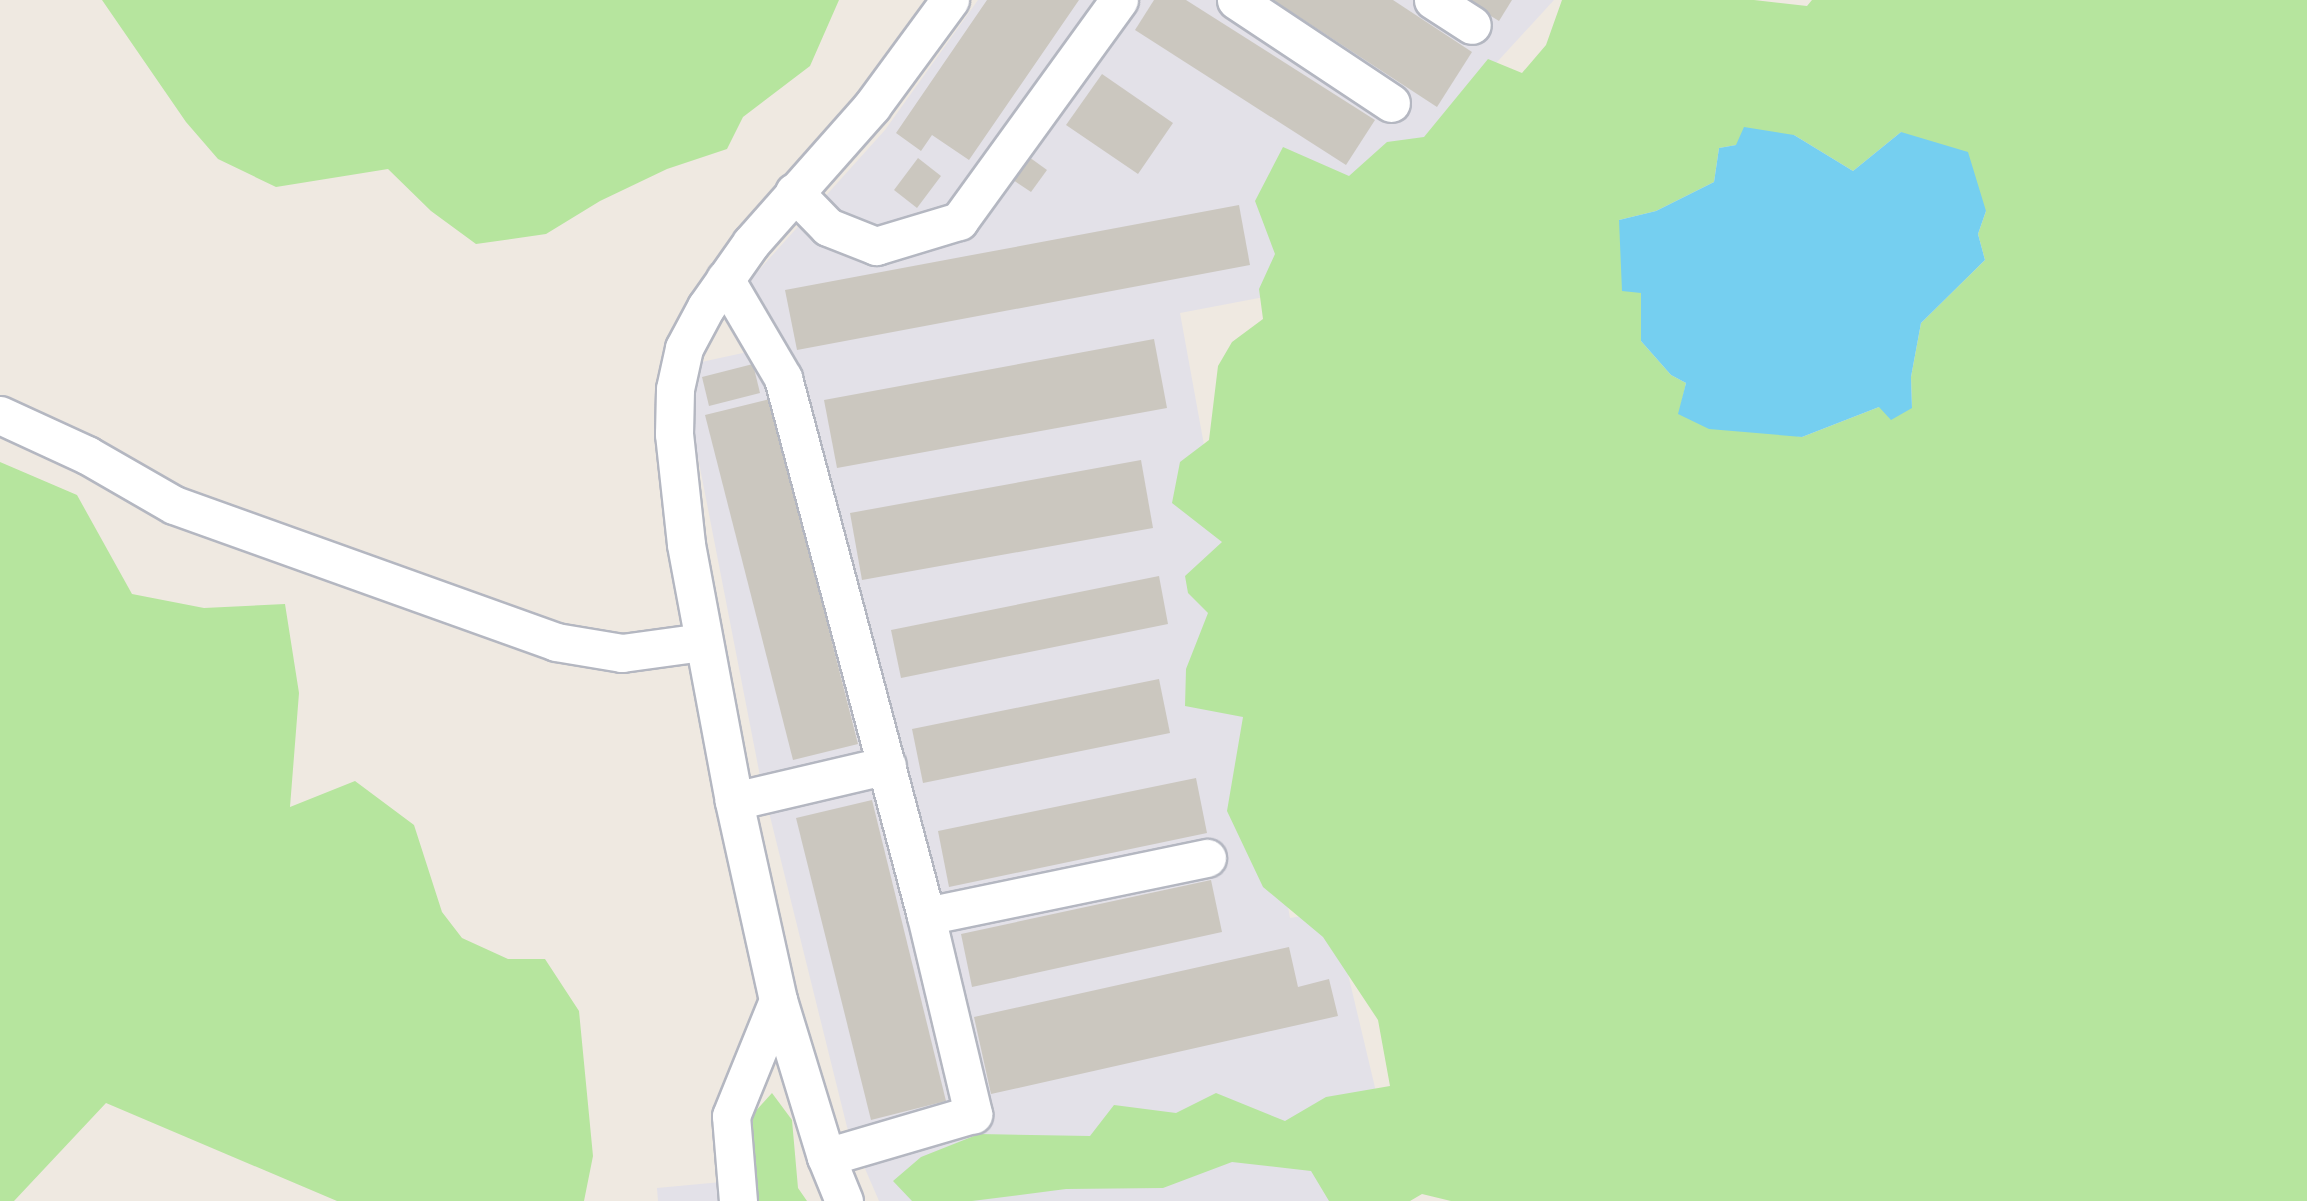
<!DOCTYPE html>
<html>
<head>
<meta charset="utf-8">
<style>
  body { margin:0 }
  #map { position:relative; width:2307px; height:1201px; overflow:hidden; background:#efe9e1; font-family:Barlow,sans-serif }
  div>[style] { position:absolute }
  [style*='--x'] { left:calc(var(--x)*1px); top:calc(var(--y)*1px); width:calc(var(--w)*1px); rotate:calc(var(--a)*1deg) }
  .industrial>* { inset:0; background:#e3e1e8 }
  .green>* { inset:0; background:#b6e59e }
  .water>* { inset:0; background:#75cff0 }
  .building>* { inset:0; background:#cbc7bf }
  .roads { filter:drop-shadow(2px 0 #b4b7c1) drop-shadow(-2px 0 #b4b7c1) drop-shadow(0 2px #b4b7c1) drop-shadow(0 -2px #b4b7c1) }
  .minor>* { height:37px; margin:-18.5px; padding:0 18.5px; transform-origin:18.5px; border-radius:18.5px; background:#fff }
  span { translate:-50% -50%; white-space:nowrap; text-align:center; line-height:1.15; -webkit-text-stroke:5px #fff; paint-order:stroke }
</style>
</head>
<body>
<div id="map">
  <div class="industrial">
    <i style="clip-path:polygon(978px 0,1554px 0,1285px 293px,1180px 313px,1290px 918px,1333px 911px,1402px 1201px,879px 1201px,847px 1127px,760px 776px,693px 432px,697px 363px,752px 351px,741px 290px,885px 130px)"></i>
    <i style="clip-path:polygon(743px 1180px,746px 1201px,658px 1201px,657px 1188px)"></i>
  </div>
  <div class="green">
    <i style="clip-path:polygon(102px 0,839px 0,810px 66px,743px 117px,727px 149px,667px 169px,600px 201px,546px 234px,476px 244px,431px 211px,388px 169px,276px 187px,218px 159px,186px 122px)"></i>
    <i style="clip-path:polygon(evenodd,1562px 0,1754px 0,1807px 6px,1812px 0,2307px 0,2307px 1201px,1451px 1201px,1422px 1194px,1410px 1201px,1329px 1201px,1311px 1171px,1232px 1162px,1163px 1188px,1066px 1189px,972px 1201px,912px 1201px,893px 1181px,921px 1157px,979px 1134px,1090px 1136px,1114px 1105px,1176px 1113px,1216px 1093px,1285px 1121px,1326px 1097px,1390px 1086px,1378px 1020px,1323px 937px,1263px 887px,1227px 811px,1243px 717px,1185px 706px,1186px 669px,1208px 613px,1188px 593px,1185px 576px,1222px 542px,1172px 503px,1180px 462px,1209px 440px,1218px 366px,1232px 342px,1263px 319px,1259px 289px,1275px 254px,1255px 201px,1283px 147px,1349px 176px,1387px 142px,1424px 137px,1488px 59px,1522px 73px,1546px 45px,1562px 0,1901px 132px,1986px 211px,1978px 234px,1985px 260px,1921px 323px,1911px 377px,1912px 408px,1879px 407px,1802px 437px,1679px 414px,1686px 383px,1671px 375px,1641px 341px,1641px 293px,1619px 220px,1656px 211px,1714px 182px,1719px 148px,1794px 135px,1853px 171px,1901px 132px)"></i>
    <i style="clip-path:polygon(0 462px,77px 495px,132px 594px,204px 608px,285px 604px,299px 693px,290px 807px,355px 781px,414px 825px,442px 912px,462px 938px,508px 959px,545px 959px,579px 1011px,593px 1156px,584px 1201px,337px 1201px,106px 1103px,14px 1201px,0 1201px)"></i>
    <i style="clip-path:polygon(772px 1093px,792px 1120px,798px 1188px,807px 1201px,758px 1201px,752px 1177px,753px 1114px)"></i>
  </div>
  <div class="water">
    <i style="clip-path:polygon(1744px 127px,1794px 135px,1853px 171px,1901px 132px,1968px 152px,1986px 211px,1978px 234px,1985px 260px,1921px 323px,1911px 377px,1912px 408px,1891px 420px,1879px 407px,1802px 437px,1709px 429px,1678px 414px,1686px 383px,1671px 375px,1641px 341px,1641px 293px,1622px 291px,1619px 220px,1656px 211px,1714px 182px,1719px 148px,1736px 145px)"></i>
  </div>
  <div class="building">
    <i style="clip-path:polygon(987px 0,1079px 0,969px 160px,932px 135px,921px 151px,896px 133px)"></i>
    <i style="clip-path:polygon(1154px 0,1186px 0,1375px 120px,1346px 165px,1135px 30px)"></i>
    <i style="clip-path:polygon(1273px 0,1393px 0,1472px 52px,1437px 107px)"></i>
    <i style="clip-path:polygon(1465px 0,1512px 0,1499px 21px)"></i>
    <i style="clip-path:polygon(1102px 74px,1173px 123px,1138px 174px,1066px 125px)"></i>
    <i style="clip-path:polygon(1029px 157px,1047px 170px,1031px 192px,1013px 180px)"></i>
    <i style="clip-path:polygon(918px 158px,941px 176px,917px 208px,894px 190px)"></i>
    <i style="clip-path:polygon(1239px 205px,1250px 265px,797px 350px,785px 290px)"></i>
    <i style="clip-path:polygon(1154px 339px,1167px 408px,837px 468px,824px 400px)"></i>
    <i style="clip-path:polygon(753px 364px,760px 393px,709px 406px,702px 377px)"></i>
    <i style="clip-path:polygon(770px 399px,858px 744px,793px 760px,705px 415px)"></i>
    <i style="clip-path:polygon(1141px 460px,1153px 528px,862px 580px,850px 513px)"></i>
    <i style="clip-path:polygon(1159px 576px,1168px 624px,901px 678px,891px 630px)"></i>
    <i style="clip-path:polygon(1159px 679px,1170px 733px,923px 783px,912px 729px)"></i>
    <i style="clip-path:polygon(1196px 778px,1207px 833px,949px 887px,938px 831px)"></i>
    <i style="clip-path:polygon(872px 800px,946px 1101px,871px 1120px,796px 818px)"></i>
    <i style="clip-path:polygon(1211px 880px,1222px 932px,972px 987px,961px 934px)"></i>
    <i style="clip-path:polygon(1289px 947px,1298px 987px,1329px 979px,1338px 1016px,991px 1094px,974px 1017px)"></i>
  </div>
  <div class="roads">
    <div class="minor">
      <i style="--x:1236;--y:0;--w:186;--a:33.6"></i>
      <i style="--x:1433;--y:0;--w:46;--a:32.7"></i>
      <i style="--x:794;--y:192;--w:49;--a:45.8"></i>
      <i style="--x:828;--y:227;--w:52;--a:21.6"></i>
      <i style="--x:876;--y:246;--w:87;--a:-16.8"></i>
      <i style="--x:959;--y:221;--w:273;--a:-54.1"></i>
      <i style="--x:725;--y:279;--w:115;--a:59.6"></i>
      <i style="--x:783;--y:378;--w:557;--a:75.11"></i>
      <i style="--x:926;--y:916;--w:204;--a:76.6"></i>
      <i style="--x:973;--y:1114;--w:153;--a:163.7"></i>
      <i style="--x:0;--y:415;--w:96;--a:24.7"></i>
      <i style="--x:87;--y:455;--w:100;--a:29.9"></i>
      <i style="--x:174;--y:505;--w:406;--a:19.7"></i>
      <i style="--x:556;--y:642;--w:67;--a:9.5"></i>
      <i style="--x:622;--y:653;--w:81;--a:-7.8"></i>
      <i style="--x:734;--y:801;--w:157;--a:-13.2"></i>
      <i style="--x:926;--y:916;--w:287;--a:-11.7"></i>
      <i style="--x:738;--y:1201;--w:85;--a:-94.7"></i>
      <i style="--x:731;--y:1116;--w:125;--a:-67.9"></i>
      <i style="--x:844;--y:1201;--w:48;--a:-112.2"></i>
      <i style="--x:826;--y:1157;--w:164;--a:-107"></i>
      <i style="--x:778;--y:1000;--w:204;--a:-102.5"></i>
      <i style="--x:734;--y:801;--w:261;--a:-100.6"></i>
      <i style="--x:686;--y:544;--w:111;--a:-96.2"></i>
      <i style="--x:674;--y:434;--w:45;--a:-88.7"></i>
      <i style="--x:675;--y:389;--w:42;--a:-77.6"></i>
      <i style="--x:684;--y:348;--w:47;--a:-61.8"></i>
      <i style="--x:706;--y:307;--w:78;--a:-54.9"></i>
      <i style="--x:751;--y:243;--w:183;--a:-48.5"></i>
      <i style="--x:872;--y:106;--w:132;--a:-53.7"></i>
    </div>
  </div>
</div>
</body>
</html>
